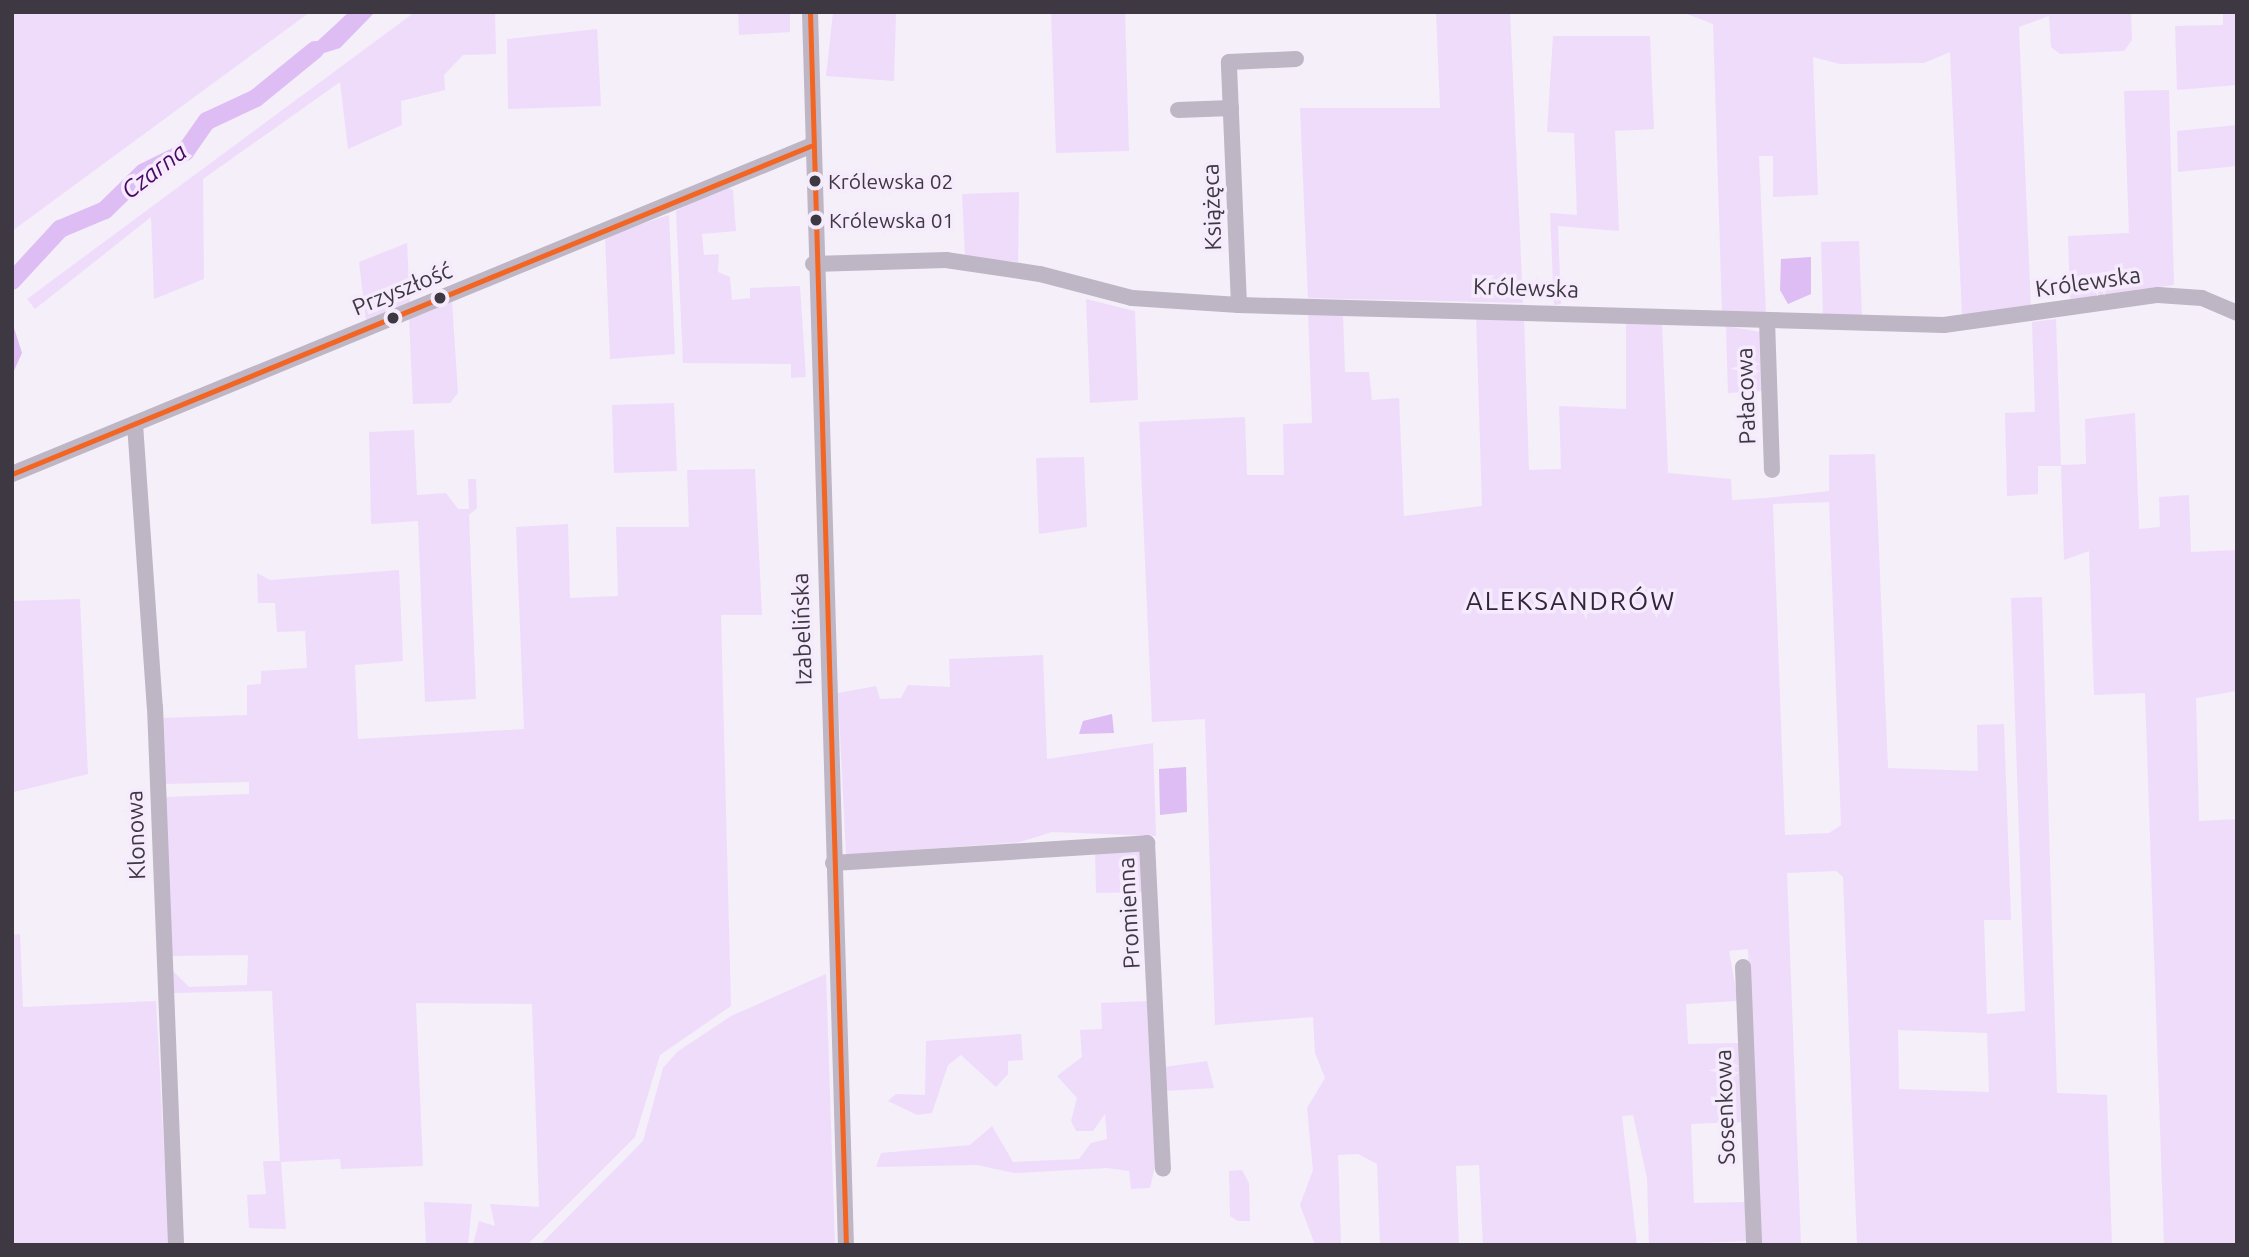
<!DOCTYPE html>
<html>
<head>
<meta charset="utf-8">
<style>
  body { margin:0 }
  #map { position:relative; width:2249px; height:1257px; overflow:hidden; background:#f4eff8; font-family:Ubuntu,sans-serif }
  div>[style] { position:absolute }
  [style*='--x'] { left:calc(var(--x)*1px); top:calc(var(--y)*1px); width:calc(var(--w)*1px); rotate:calc(var(--a)*1deg) }
  .green>* { inset:0; background:#efdcfb }
  .water>* { inset:0; background:#debcf4 }
  .river>* { height:18px; margin:-9px; padding:0 9px; transform-origin:9px; border-radius:9px; background:#debcf4 }
  .minor>* { height:16px; margin:-8px; padding:0 8px; transform-origin:8px; border-radius:8px; background:#beb5c5 }
  .bus-1>* { height:5px; margin:-2.5px; padding:0 2.5px; transform-origin:2.5px; border-radius:2.5px; background:#f26522 }
  .dots>* { width:19px; height:19px; translate:-50% -50%; box-sizing:border-box; border:4px solid #f5ebfc; border-radius:50% }
  span { translate:-50% -50%; white-space:nowrap; text-align:center; line-height:1.15; -webkit-text-stroke:7px #f5ebfc; paint-order:stroke }
  .bus-label { font-size:21px; color:#3e3842 }
  .left { translate:0 -50%; text-align:left }
  .street-label { font-size:23px; color:#3e3842 }
  .water-label { font-size:24px; color:#490865; font-style:italic }
  .quarter-label { font-size:26px; color:#32253a; letter-spacing:2px }
  .frame { position:absolute; inset:0; border:14px solid #3e3842; pointer-events:none }
</style>
</head>
<body>
<div id="map">
  <div class="green">
    <i style="clip-path:polygon(12px 12px,310px 12px,12px 231px)"></i>
    <i style="clip-path:polygon(415px 12px,495px 12px,496px 54px,463px 55px,444px 75px,445px 90px,401px 101px,402px 125px,348px 149px,340px 82px,203px 179px,204px 279px,154px 299px,151px 217px,35px 309px,27px 299px)"></i>
    <i style="clip-path:polygon(738px 12px,790px 12px,790px 32px,739px 35px)"></i>
    <i style="clip-path:polygon(833px 12px,896px 12px,894px 81px,826px 76px)"></i>
    <i style="clip-path:polygon(1051px 12px,1125px 12px,1129px 151px,1056px 153px)"></i>
    <i style="clip-path:polygon(1436px 12px,1510px 12px,1523px 303px,1308px 298px,1300px 108px,1440px 108px)"></i>
    <i style="clip-path:polygon(1682px 12px,2131px 12px,2132px 40px,2124px 51px,2060px 54px,2051px 47px,2049px 16px,2019px 27px,2031px 308px,1962px 315px,1950px 52px,1924px 63px,1840px 64px,1813px 57px,1818px 195px,1773px 197px,1773px 156px,1759px 156px,1766px 314px,1722px 313px,1713px 24px)"></i>
    <i style="clip-path:polygon(2223px 12px,2237px 12px,2237px 85px,2177px 90px,2175px 26px,2223px 25px)"></i>
    <i style="clip-path:polygon(597px 29px,601px 106px,508px 109px,507px 39px)"></i>
    <i style="clip-path:polygon(1553px 36px,1650px 36px,1654px 129px,1615px 131px,1619px 231px,1558px 226px,1561px 304px,1554px 305px,1550px 213px,1577px 215px,1574px 133px,1547px 132px)"></i>
    <i style="clip-path:polygon(2169px 90px,2174px 285px,2070px 299px,2068px 236px,2129px 233px,2124px 91px)"></i>
    <i style="clip-path:polygon(2237px 125px,2237px 166px,2178px 172px,2177px 131px)"></i>
    <i style="clip-path:polygon(723px 186px,733px 190px,736px 231px,702px 234px,704px 255px,719px 254px,718px 272px,730px 277px,732px 300px,750px 298px,750px 288px,800px 286px,806px 377px,791px 378px,791px 364px,683px 363px,676px 211px)"></i>
    <i style="clip-path:polygon(1019px 192px,1018px 262px,965px 257px,962px 194px)"></i>
    <i style="clip-path:polygon(669px 215px,675px 354px,610px 359px,605px 236px)"></i>
    <i style="clip-path:polygon(1859px 241px,1862px 318px,1823px 316px,1821px 242px)"></i>
    <i style="clip-path:polygon(407px 243px,410px 304px,366px 322px,359px 262px)"></i>
    <i style="clip-path:polygon(1086px 299px,1135px 311px,1138px 400px,1090px 403px)"></i>
    <i style="clip-path:polygon(452px 302px,458px 393px,450px 403px,413px 404px,409px 319px)"></i>
    <i style="clip-path:polygon(evenodd,1308px 313px,1343px 313px,1345px 372px,1369px 372px,1372px 400px,1399px 398px,1404px 516px,1482px 506px,1476px 315px,1524px 317px,1529px 470px,1561px 469px,1559px 406px,1626px 409px,1626px 321px,1662px 323px,1668px 473px,1731px 479px,1732px 500px,1766px 498px,1829px 491px,1829px 455px,1875px 454px,1888px 768px,1978px 771px,1977px 725px,2004px 724px,2011px 920px,1984px 920px,1987px 1014px,2025px 1011px,2011px 598px,2042px 597px,2057px 1093px,2107px 1095px,2112px 1245px,1857px 1245px,1843px 877px,1836px 871px,1787px 873px,1801px 1245px,1759px 1245px,1748px 949px,1729px 951px,1738px 1001px,1686px 1004px,1688px 1044px,1739px 1043px,1741px 1122px,1691px 1124px,1694px 1203px,1745px 1202px,1746px 1241px,1649px 1245px,1647px 1178px,1633px 1115px,1622px 1116px,1637px 1245px,1483px 1245px,1479px 1165px,1456px 1166px,1459px 1245px,1380px 1245px,1377px 1164px,1358px 1154px,1338px 1155px,1341px 1245px,1315px 1245px,1300px 1205px,1313px 1170px,1307px 1108px,1325px 1078px,1315px 1053px,1313px 1017px,1215px 1025px,1205px 719px,1152px 722px,1139px 422px,1245px 417px,1247px 475px,1284px 475px,1283px 424px,1312px 423px,1308px 313px,1829px 502px,1841px 825px,1829px 833px,1785px 835px,1773px 504px,1829px 502px,1308px 313px,1898px 1030px,1987px 1033px,1989px 1092px,1899px 1089px,1898px 1030px)"></i>
    <i style="clip-path:polygon(2056px 319px,2061px 465px,2086px 464px,2085px 419px,2135px 413px,2139px 529px,2160px 527px,2159px 497px,2189px 495px,2191px 552px,2237px 550px,2237px 691px,2196px 698px,2199px 821px,2237px 819px,2237px 1245px,2164px 1245px,2145px 693px,2094px 695px,2089px 551px,2064px 560px,2061px 466px,2038px 466px,2038px 494px,2007px 496px,2005px 413px,2035px 412px,2032px 322px)"></i>
    <i style="clip-path:polygon(1726px 326px,1761px 332px,1763px 391px,1728px 393px)"></i>
    <i style="clip-path:polygon(674px 403px,677px 471px,614px 473px,612px 405px)"></i>
    <i style="clip-path:polygon(414px 430px,417px 495px,446px 493px,458px 509px,469px 509px,468px 479px,476px 479px,477px 508px,469px 515px,476px 699px,425px 702px,418px 521px,371px 524px,369px 432px)"></i>
    <i style="clip-path:polygon(1084px 457px,1087px 527px,1039px 534px,1036px 458px)"></i>
    <i style="clip-path:polygon(755px 469px,762px 615px,721px 615px,731px 1006px,660px 1055px,635px 1137px,527px 1245px,473px 1245px,479px 1221px,495px 1226px,490px 1204px,539px 1207px,532px 1004px,416px 1003px,423px 1166px,341px 1169px,340px 1159px,281px 1162px,286px 1229px,249px 1228px,247px 1195px,266px 1194px,263px 1161px,280px 1161px,272px 991px,172px 993px,171px 969px,189px 987px,247px 985px,248px 955px,172px 956px,164px 797px,249px 794px,249px 782px,164px 784px,161px 718px,247px 715px,247px 685px,261px 684px,261px 671px,307px 668px,305px 631px,277px 632px,275px 603px,258px 603px,257px 573px,270px 580px,399px 570px,403px 661px,355px 665px,358px 739px,524px 729px,516px 527px,568px 524px,570px 598px,618px 596px,616px 527px,689px 527px,687px 470px)"></i>
    <i style="clip-path:polygon(80px 599px,88px 774px,14px 792px,12px 852px,12px 601px)"></i>
    <i style="clip-path:polygon(1043px 655px,1047px 759px,1153px 743px,1156px 836px,1052px 832px,1020px 842px,846px 855px,838px 693px,876px 686px,880px 699px,901px 698px,908px 685px,950px 687px,949px 659px)"></i>
    <i style="clip-path:polygon(1095px 849px,1137px 850px,1144px 857px,1145px 892px,1096px 893px)"></i>
    <i style="clip-path:polygon(20px 934px,23px 1007px,156px 1001px,169px 1245px,12px 1245px,12px 935px)"></i>
    <i style="clip-path:polygon(826px 974px,835px 1245px,540px 1245px,643px 1141px,663px 1068px,677px 1052px,731px 1016px)"></i>
    <i style="clip-path:polygon(1150px 1001px,1156px 1162px,1150px 1188px,1131px 1189px,1129px 1171px,1107px 1168px,1014px 1173px,977px 1165px,876px 1167px,881px 1153px,970px 1145px,992px 1126px,1013px 1162px,1079px 1159px,1091px 1143px,1107px 1139px,1105px 1114px,1093px 1131px,1076px 1131px,1071px 1121px,1077px 1098px,1057px 1076px,1082px 1057px,1080px 1030px,1102px 1029px,1101px 1003px)"></i>
    <i style="clip-path:polygon(1021px 1034px,1023px 1060px,1008px 1061px,1008px 1074px,996px 1087px,961px 1055px,948px 1065px,932px 1113px,917px 1115px,888px 1101px,896px 1094px,925px 1095px,926px 1041px)"></i>
    <i style="clip-path:polygon(1207px 1061px,1214px 1088px,1165px 1091px,1164px 1067px)"></i>
    <i style="clip-path:polygon(1242px 1170px,1249px 1183px,1250px 1221px,1238px 1221px,1230px 1216px,1229px 1171px)"></i>
    <i style="clip-path:polygon(424px 1202px,472px 1204px,468px 1245px,426px 1245px)"></i>
  </div>
  <div class="water">
    <i style="clip-path:polygon(349px 12px,375px 12px,340px 48px,295px 62px)"></i>
    <i style="clip-path:polygon(1811px 257px,1811px 294px,1788px 304px,1780px 290px,1781px 259px)"></i>
    <i style="clip-path:polygon(14px 328px,22px 353px,12px 375px,12px 329px)"></i>
    <i style="clip-path:polygon(1112px 714px,1114px 733px,1079px 734px,1083px 721px)"></i>
    <i style="clip-path:polygon(1186px 767px,1187px 812px,1160px 815px,1159px 769px)"></i>
  </div>
  <div class="river">
    <i style="--x:12;--y:281;--w:71;--a:-47.3"></i>
    <i style="--x:60;--y:229;--w:49;--a:-22.9"></i>
    <i style="--x:105;--y:210;--w:54;--a:-44.3"></i>
    <i style="--x:144;--y:172;--w:46;--a:-26"></i>
    <i style="--x:185;--y:152;--w:38;--a:-55"></i>
    <i style="--x:207;--y:121;--w:54;--a:-25.1"></i>
    <i style="--x:256;--y:98;--w:76;--a:-39.1"></i>
  </div>
  <div class="minor">
    <i style="--x:810;--y:12;--w:1234;--a:88.33"></i>
    <i style="--x:1178;--y:110;--w:53;--a:-2.2"></i>
    <i style="--x:813;--y:264;--w:133;--a:-1.7"></i>
    <i style="--x:946;--y:260;--w:95;--a:8.5"></i>
    <i style="--x:1040;--y:274;--w:95;--a:14.6"></i>
    <i style="--x:1132;--y:298;--w:107;--a:3.7"></i>
    <i style="--x:1239;--y:305;--w:705;--a:1.62"></i>
    <i style="--x:1944;--y:325;--w:216;--a:-8"></i>
    <i style="--x:2158;--y:295;--w:44;--a:3.9"></i>
    <i style="--x:2202;--y:298;--w:38;--a:23"></i>
    <i style="--x:1239;--y:305;--w:243;--a:-92.4"></i>
    <i style="--x:1229;--y:62;--w:67;--a:-2.6"></i>
    <i style="--x:1767;--y:320;--w:150;--a:88.1"></i>
    <i style="--x:135;--y:424;--w:284;--a:86"></i>
    <i style="--x:155;--y:707;--w:538;--a:87.76"></i>
    <i style="--x:12;--y:474;--w:863;--a:-22.34"></i>
    <i style="--x:833;--y:863;--w:315;--a:-3.6"></i>
    <i style="--x:1147;--y:843;--w:326;--a:87.2"></i>
    <i style="--x:1743;--y:967;--w:278;--a:87.7"></i>
  </div>
  <div class="bus-1">
    <i style="--x:810;--y:12;--w:1234;--a:88.33"></i>
    <i style="--x:12;--y:474;--w:863;--a:-22.34"></i>
  </div>
  <div class="dots">
    <i style="left:815px;top:181px;background:#3e3842"></i>
    <i style="left:816px;top:220px;background:#3e3842"></i>
    <i style="left:440px;top:298px;background:#3e3842"></i>
    <i style="left:393px;top:318px;background:#3e3842"></i>
  </div>
  <div class="bus-label">
    <span class="left" style="left:828px;top:181px">Królewska 02</span>
    <span class="left" style="left:829px;top:220px">Królewska 01</span>
  </div>
  <div class="street-label">
    <span style="left:1212px;top:207px;rotate:-92deg">Książęca</span>
    <span style="left:2088px;top:282px;rotate:-8deg">Królewska</span>
    <span style="left:1526px;top:288px;rotate:2deg">Królewska</span>
    <span style="left:402px;top:289px;rotate:-22deg">Przyszłość</span>
    <span style="left:1746px;top:396px;rotate:-92deg">Pałacowa</span>
    <span style="left:802px;top:629px;rotate:-92deg">Izabelińska</span>
    <span style="left:136px;top:835px;rotate:-92deg">Klonowa</span>
    <span style="left:1129px;top:913px;rotate:-93deg">Promienna</span>
    <span style="left:1725px;top:1107px;rotate:-92deg">Sosenkowa</span>
  </div>
  <div class="water-label">
    <span style="left:154px;top:171px;rotate:-37deg">Czarna</span>
  </div>
  <div class="quarter-label">
    <span style="left:1571px;top:601px">ALEKSANDRÓW</span>
  </div>
  <div class="frame"></div>
</div>
</body>
</html>
